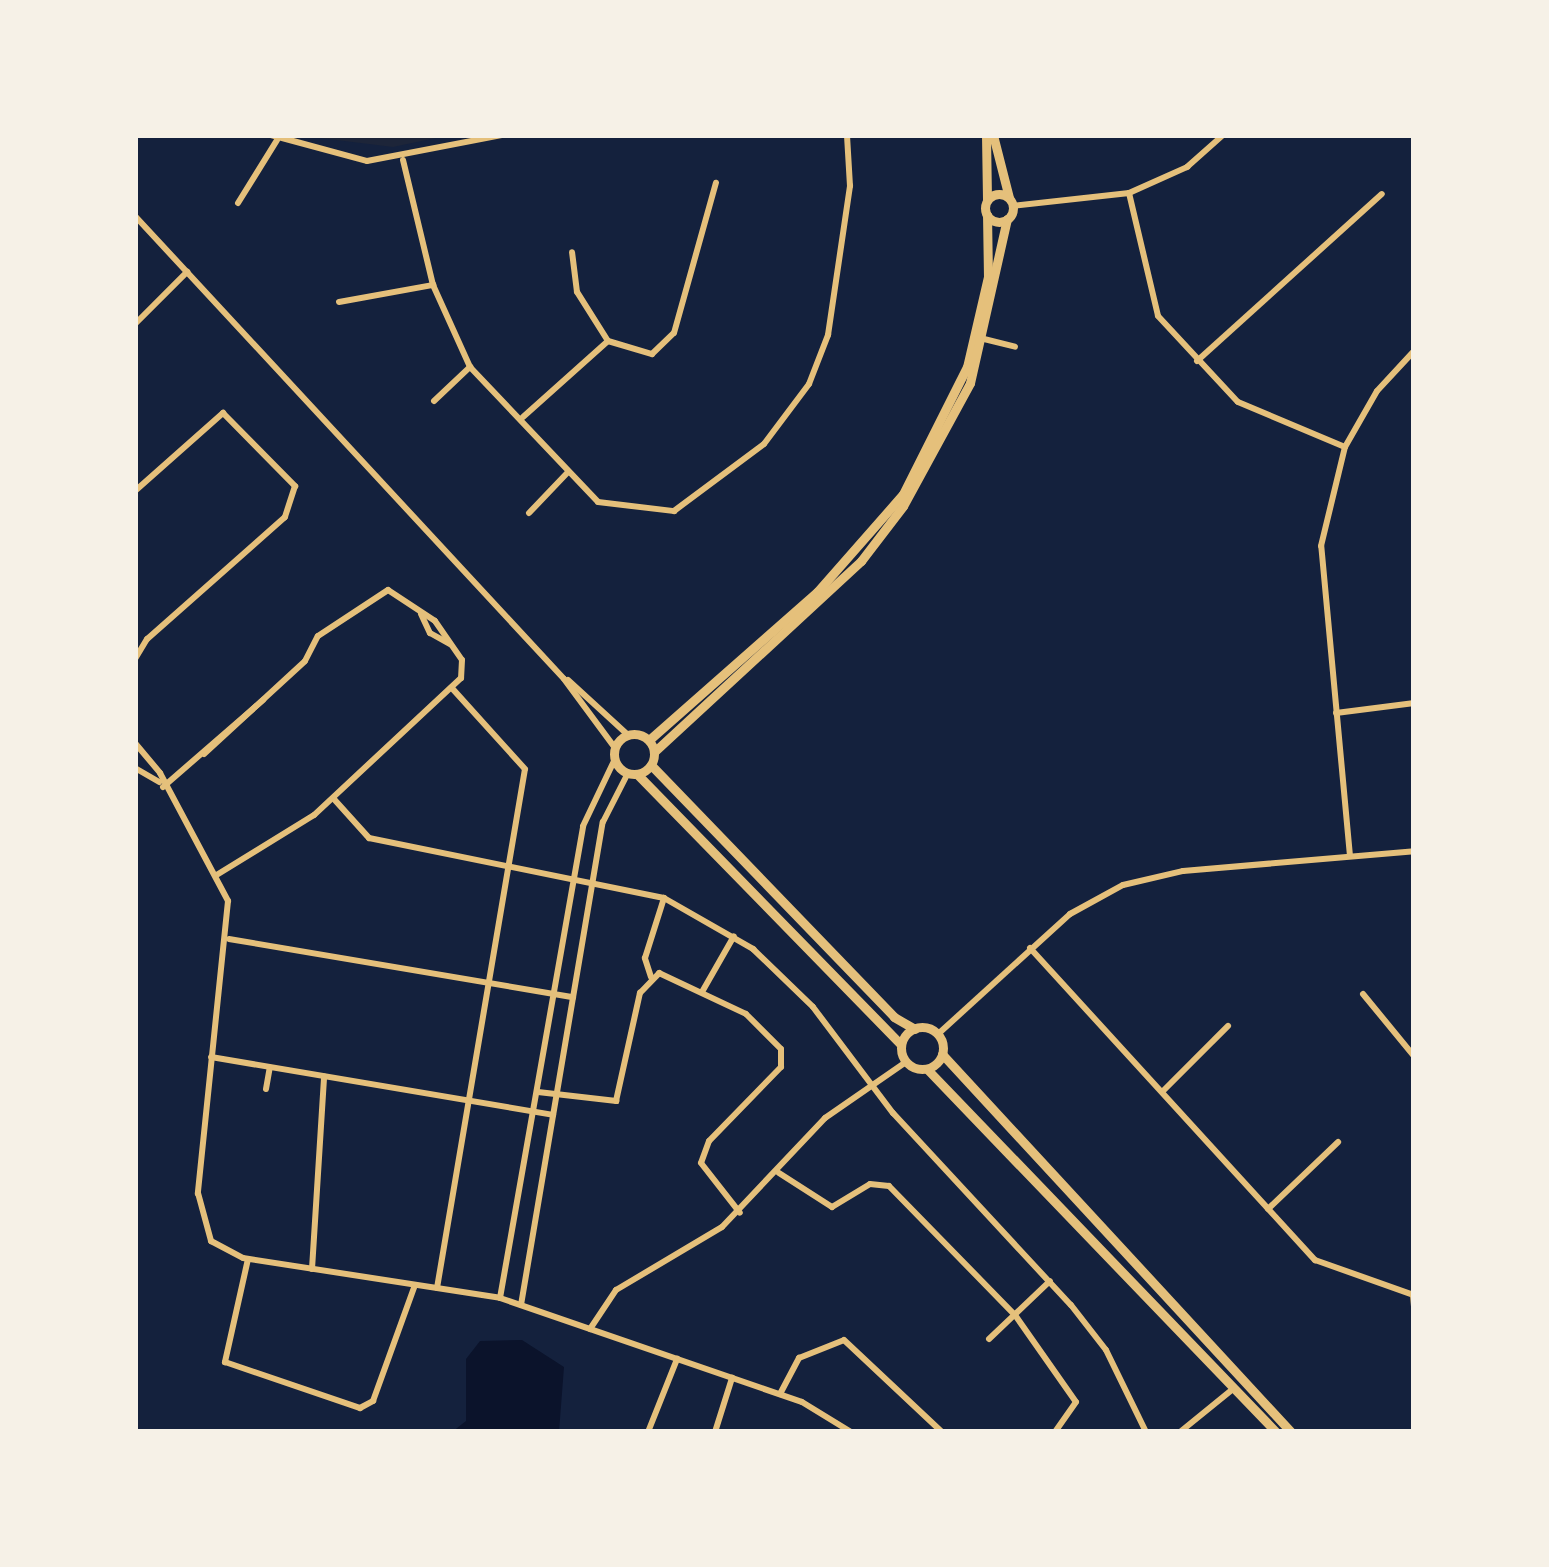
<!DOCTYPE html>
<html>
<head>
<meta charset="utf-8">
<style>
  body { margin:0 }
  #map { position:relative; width:1549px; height:1567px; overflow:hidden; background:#14213d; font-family:Commissioner,sans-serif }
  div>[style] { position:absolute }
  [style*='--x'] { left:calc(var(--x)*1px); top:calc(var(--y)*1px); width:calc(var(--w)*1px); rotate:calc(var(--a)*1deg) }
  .green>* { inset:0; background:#1d2539 }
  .water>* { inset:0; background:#0b132b }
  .minor>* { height:6px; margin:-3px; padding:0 3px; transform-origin:3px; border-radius:3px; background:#e5c07b }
  .secondary>* { height:9px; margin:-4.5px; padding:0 4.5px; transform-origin:4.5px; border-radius:4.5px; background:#e5c07b }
  .secondary>.ring { margin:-4.5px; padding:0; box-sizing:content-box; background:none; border:9px solid #e5c07b; border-radius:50% }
  span { translate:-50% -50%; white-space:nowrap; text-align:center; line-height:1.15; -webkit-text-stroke:12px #f6f1e7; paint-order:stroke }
  .frame { position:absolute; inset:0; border:138px solid #f6f1e7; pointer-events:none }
</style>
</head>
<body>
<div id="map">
  <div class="green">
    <i style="clip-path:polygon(296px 135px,450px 135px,393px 147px)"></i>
  </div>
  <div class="water">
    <i style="clip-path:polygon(522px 1340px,564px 1367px,559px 1432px,452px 1432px,466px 1421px,466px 1359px,480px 1341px)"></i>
  </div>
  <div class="minor">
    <i style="--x:271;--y:135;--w:99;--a:15.2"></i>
    <i style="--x:367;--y:161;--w:137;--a:-10.9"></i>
    <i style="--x:403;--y:160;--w:129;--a:76.5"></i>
    <i style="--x:433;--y:285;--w:90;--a:65.7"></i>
    <i style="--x:470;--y:367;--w:186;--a:46.5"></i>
    <i style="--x:598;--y:502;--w:77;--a:6.8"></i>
    <i style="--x:674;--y:511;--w:112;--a:-36.7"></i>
    <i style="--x:764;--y:444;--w:75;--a:-53.1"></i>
    <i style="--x:809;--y:384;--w:53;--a:-68.8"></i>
    <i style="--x:828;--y:335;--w:151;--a:-81.6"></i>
    <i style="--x:850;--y:186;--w:51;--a:-93.4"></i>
    <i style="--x:1129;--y:193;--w:126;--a:76.7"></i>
    <i style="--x:1158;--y:316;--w:117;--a:47.1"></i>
    <i style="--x:1238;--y:402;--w:116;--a:22.8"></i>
    <i style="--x:238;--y:203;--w:74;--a:-58.2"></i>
    <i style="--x:1012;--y:206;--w:118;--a:-6.3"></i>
    <i style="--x:1129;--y:193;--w:64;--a:-24.1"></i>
    <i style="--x:1187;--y:167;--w:48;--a:-41.6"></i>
    <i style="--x:135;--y:216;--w:631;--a:47.18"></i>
    <i style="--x:564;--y:679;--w:86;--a:53.5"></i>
    <i style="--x:339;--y:302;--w:96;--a:-10.3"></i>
    <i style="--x:135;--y:324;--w:74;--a:-45"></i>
    <i style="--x:980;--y:338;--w:36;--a:14"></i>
    <i style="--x:608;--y:341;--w:46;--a:16.5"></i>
    <i style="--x:652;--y:354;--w:30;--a:-44"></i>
    <i style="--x:674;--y:333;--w:156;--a:-74.4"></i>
    <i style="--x:1197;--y:361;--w:249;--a:-42.1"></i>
    <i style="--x:434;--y:401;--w:50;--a:-43.4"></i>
    <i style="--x:523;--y:417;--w:114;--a:-41.8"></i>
    <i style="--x:608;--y:341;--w:58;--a:-122.3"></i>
    <i style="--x:577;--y:292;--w:40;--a:-97.1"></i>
    <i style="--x:135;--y:491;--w:118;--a:-41.6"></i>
    <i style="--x:223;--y:413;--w:103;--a:45.4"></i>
    <i style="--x:295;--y:486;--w:33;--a:108"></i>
    <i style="--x:285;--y:517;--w:184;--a:138.5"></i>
    <i style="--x:147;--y:639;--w:23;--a:121"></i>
    <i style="--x:529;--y:513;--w:57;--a:-46.4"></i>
    <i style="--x:421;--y:614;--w:21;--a:65"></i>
    <i style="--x:430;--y:633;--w:23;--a:29"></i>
    <i style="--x:568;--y:680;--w:81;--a:42.5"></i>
    <i style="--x:1336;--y:713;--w:79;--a:-7.3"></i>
    <i style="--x:135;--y:743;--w:39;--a:50"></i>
    <i style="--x:160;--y:773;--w:145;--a:62"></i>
    <i style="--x:228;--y:901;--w:294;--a:95.9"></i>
    <i style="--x:198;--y:1193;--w:50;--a:74.8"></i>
    <i style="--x:211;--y:1241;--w:36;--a:28"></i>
    <i style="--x:243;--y:1258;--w:260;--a:8.8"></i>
    <i style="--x:500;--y:1298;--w:319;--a:19"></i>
    <i style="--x:802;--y:1402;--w:57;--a:31.5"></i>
    <i style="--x:204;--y:754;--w:137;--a:-42.6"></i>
    <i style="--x:305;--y:661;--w:28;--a:-63"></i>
    <i style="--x:318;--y:636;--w:84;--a:-33.3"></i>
    <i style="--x:388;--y:590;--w:56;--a:33.4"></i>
    <i style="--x:435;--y:621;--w:47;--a:55.3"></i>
    <i style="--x:462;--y:660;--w:18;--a:93"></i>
    <i style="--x:461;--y:678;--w:201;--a:137"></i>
    <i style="--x:314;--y:815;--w:113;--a:148.4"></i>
    <i style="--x:135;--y:768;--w:28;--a:30"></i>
    <i style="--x:163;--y:787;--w:133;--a:-41"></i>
    <i style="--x:333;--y:798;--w:54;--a:48"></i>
    <i style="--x:369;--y:838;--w:301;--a:11.5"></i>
    <i style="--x:664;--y:898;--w:103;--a:29.8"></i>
    <i style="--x:753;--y:949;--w:83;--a:44"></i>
    <i style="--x:813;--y:1007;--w:133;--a:53"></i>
    <i style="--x:893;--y:1113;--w:262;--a:47.2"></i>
    <i style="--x:1071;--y:1305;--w:57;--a:52.1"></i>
    <i style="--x:1106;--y:1350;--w:91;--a:64"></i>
    <i style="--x:1350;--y:856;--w:311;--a:-95.3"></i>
    <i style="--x:1321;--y:546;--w:102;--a:-76.4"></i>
    <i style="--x:1345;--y:447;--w:64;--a:-60.3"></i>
    <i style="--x:1377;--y:391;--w:54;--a:-47.2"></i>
    <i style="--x:229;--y:939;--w:349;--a:9.6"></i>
    <i style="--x:1030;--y:948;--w:423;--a:47.6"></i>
    <i style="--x:1315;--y:1260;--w:105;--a:19.5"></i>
    <i style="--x:651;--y:977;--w:20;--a:-108"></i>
    <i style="--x:645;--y:958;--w:63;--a:-72.4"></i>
    <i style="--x:702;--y:992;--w:64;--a:-60.3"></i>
    <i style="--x:1363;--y:994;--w:80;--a:50.6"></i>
    <i style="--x:937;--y:1035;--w:180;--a:-42.3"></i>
    <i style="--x:1070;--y:914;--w:60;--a:-28.7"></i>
    <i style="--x:1123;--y:885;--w:62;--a:-13.1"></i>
    <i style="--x:1183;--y:871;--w:232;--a:-4.9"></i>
    <i style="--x:211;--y:1057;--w:347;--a:9.6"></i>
    <i style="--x:266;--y:1089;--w:22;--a:-80"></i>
    <i style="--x:1163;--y:1091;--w:92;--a:-45"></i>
    <i style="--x:538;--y:1092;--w:79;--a:6.6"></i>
    <i style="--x:616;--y:1101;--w:111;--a:-77.5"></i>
    <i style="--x:640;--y:993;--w:28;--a:-46"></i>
    <i style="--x:659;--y:973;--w:96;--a:25.2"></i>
    <i style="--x:746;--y:1014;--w:49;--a:45"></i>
    <i style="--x:781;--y:1049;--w:18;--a:90"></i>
    <i style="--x:781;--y:1067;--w:103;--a:134.2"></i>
    <i style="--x:709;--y:1141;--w:23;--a:110"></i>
    <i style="--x:701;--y:1163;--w:63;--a:52"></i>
    <i style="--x:779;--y:1173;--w:63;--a:32.7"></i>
    <i style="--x:832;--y:1207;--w:44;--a:-31.2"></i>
    <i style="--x:870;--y:1184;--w:19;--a:6"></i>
    <i style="--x:889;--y:1186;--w:180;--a:45.7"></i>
    <i style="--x:1015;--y:1315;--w:106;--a:55"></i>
    <i style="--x:1076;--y:1402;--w:37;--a:125"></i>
    <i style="--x:1268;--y:1209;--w:97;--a:-43.7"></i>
    <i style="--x:248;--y:1259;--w:106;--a:102.6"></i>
    <i style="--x:225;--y:1362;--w:143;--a:18.8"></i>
    <i style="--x:360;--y:1408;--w:15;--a:-28"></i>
    <i style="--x:373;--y:1401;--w:123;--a:-70.1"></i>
    <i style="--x:312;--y:1269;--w:193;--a:-86.4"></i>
    <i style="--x:437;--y:1288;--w:526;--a:-80.38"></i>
    <i style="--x:525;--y:769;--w:110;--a:-132.1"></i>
    <i style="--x:1413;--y:1295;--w:12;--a:85"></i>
    <i style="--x:500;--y:1298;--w:479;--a:-80"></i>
    <i style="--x:583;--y:826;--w:74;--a:-64.5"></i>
    <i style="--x:521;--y:1305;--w:490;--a:-80.4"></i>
    <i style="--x:603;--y:822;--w:55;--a:-63"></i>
    <i style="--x:590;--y:1329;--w:47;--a:-56.3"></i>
    <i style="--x:616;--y:1290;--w:123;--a:-30.7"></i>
    <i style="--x:722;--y:1227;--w:150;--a:-46.6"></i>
    <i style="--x:825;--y:1118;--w:98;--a:-34.7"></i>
    <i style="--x:989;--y:1339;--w:84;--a:-43.6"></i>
    <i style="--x:780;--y:1394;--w:41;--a:-62.2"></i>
    <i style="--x:799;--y:1358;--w:48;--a:-21.8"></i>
    <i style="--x:844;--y:1340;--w:134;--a:43.2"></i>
    <i style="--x:648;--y:1432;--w:79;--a:-68.3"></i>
    <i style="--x:715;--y:1432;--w:57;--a:-72.5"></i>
    <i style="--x:1180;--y:1432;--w:68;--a:-39.1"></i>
  </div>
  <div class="secondary">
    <i style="--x:986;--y:135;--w:65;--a:89.1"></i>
    <i style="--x:993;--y:135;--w:65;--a:75.7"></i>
    <i class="ring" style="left:985px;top:194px;width:19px;height:19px"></i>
    <i class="ring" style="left:614px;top:734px;width:31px;height:31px"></i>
    <i style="--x:649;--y:740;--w:224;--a:-41.4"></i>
    <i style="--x:817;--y:592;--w:130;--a:-48.7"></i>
    <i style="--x:903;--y:494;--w:142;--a:-63.3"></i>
    <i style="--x:967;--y:367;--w:92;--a:-76.9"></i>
    <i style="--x:988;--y:277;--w:62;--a:-90.9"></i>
    <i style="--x:654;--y:752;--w:282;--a:-42.7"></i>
    <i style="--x:861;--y:561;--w:69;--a:-52.6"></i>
    <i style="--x:903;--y:506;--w:140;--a:-61.4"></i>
    <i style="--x:970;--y:383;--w:168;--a:-77.3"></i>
    <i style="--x:651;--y:765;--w:350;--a:46"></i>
    <i style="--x:894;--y:1017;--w:24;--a:30"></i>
    <i style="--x:637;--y:774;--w:378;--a:45.7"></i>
    <i class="ring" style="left:901px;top:1027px;width:33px;height:33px"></i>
    <i style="--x:942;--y:1054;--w:514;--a:47.28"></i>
    <i style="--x:927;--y:1069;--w:504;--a:46.13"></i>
  </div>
  <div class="frame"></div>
</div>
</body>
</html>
